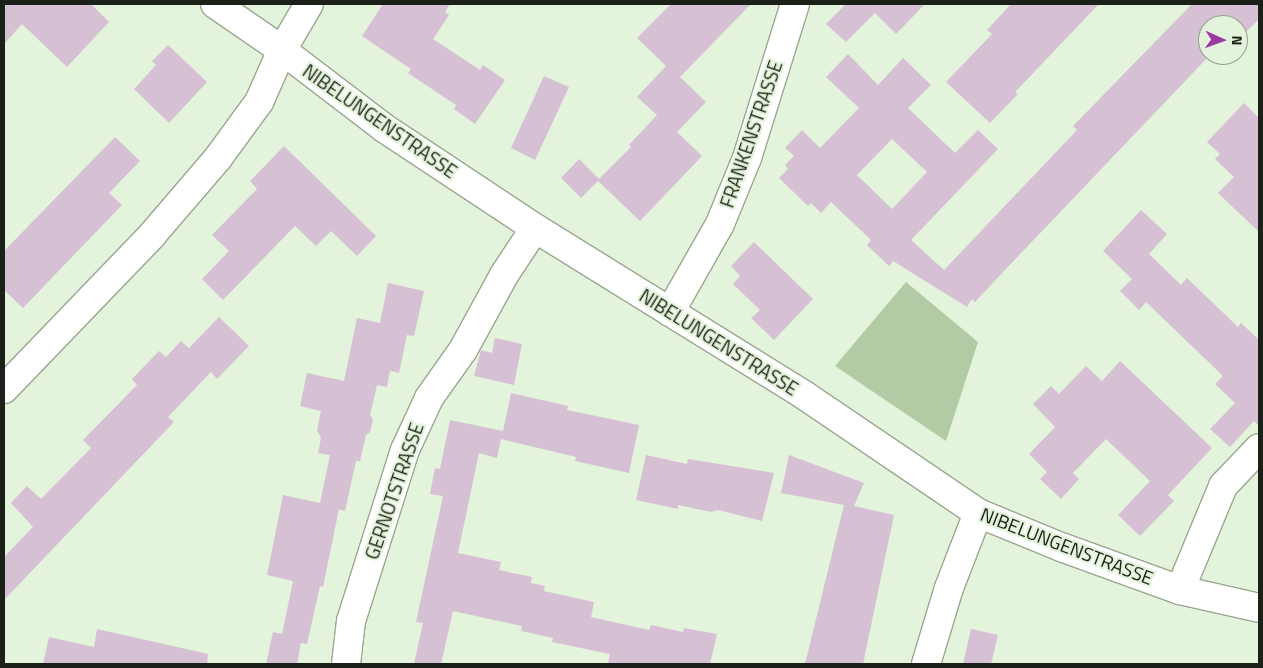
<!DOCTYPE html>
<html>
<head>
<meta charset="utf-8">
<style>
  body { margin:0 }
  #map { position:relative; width:1263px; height:668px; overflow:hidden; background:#e4f3db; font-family:"Titillium Web",sans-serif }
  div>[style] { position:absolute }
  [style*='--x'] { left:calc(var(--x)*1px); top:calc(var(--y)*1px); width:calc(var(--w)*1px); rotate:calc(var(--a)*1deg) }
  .green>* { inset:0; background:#b2cba4 }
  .building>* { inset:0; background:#d5c0d4 }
  .roads { filter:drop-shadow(1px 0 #99a790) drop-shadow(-1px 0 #99a790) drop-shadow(0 1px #99a790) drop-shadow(0 -1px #99a790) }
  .street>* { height:28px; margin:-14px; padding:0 14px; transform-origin:14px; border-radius:14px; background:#fff }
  span { translate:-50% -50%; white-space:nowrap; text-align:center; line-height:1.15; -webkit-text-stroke:4.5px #e4f3db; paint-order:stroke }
  .street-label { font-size:19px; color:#1b2018 }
  .frame { position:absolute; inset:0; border:5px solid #1b2018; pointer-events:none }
  .north { position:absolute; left:1198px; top:15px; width:50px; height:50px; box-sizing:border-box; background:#e4f3db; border:1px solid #949f8d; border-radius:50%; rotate:92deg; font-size:14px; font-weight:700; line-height:20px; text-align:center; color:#1b2018 }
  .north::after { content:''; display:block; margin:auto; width:18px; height:22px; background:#9e399d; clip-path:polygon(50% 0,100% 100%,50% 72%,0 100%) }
</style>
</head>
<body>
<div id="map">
  <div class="green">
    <i style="clip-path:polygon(906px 282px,978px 342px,946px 441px,835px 366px)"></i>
  </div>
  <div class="building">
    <i style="clip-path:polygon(4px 4px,91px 4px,109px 22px,67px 67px,22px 24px,4px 44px)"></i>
    <i style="clip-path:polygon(383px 4px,450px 4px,445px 12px,449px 15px,433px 39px,480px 70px,483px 65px,505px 80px,475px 124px,454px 109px,456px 105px,408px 73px,411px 69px,362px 36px)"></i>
    <i style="clip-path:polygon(671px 4px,751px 4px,680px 77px,706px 102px,677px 132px,702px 156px,640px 221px,598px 181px,581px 198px,561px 178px,579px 159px,599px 179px,631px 147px,629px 145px,657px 115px,637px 97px,666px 66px,637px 38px)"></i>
    <i style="clip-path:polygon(846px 4px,925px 4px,896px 34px,875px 13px,846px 42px,826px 24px)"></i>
    <i style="clip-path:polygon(1011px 4px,1099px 4px,1015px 92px,1018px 94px,990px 123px,946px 82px,992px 34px,987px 30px)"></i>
    <i style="clip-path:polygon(evenodd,1192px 4px,1259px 4px,1259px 19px,1246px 32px,1238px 25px,1208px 25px,1210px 55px,1005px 270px,975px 302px,972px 299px,967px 307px,893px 261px,889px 266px,867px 245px,871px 240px,831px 202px,821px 213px,811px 203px,808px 206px,779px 178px,788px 169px,785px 165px,794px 156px,785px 148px,802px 130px,820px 148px,859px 108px,826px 77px,848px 54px,878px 85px,903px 58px,931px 85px,908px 108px,955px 153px,978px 130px,998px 149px,911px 240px,944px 270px,1077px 130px,1073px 126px,1192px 4px,892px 139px,927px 172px,892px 209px,857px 175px,892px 139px)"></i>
    <i style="clip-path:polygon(168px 45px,207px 82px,169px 123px,134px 89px,156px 65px,152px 61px)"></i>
    <i style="clip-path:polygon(544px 76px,569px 87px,535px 160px,511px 148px)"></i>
    <i style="clip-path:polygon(1244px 103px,1259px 118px,1259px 232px,1218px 193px,1234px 177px,1215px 159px,1220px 154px,1207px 142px)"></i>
    <i style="clip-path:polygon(115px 137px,140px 161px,109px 193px,122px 205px,23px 308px,4px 290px,4px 251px)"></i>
    <i style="clip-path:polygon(284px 146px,376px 236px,357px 256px,331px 231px,316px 246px,295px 226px,223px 300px,202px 279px,229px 251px,212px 235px,257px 189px,250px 181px)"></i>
    <i style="clip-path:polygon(1141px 210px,1167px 234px,1149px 254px,1181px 285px,1187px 278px,1238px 327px,1241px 323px,1259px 340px,1259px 426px,1254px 421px,1230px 447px,1210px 429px,1235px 403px,1215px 384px,1223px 376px,1146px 302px,1139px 310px,1120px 291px,1132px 279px,1103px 251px)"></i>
    <i style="clip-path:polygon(754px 242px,813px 299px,774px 340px,751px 318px,760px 310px,733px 284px,740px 276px,731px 266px)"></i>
    <i style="clip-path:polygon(388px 283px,424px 291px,414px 336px,407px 335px,399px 373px,390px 371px,387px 387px,377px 385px,370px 415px,373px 420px,370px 432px,366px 435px,360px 461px,356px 461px,345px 511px,339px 509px,323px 587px,320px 586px,307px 644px,301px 643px,297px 664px,266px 664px,273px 632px,282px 634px,293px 581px,267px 575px,283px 495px,320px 503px,330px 455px,318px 453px,321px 438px,317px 430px,321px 411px,300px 406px,307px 373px,344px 381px,357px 318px,380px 323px)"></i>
    <i style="clip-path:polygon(219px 317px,249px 346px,217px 379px,211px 372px,168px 417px,174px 422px,4px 600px,4px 557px,33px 527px,11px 503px,27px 486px,41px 499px,91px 448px,83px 440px,137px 385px,132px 379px,159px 351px,166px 357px,181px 341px,189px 348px)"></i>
    <i style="clip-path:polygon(495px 338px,522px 344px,514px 385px,474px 376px,481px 350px,492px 353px)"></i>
    <i style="clip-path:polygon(1120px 361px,1212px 448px,1168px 495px,1174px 501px,1140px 536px,1118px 515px,1150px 481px,1106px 439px,1073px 473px,1079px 479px,1061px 499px,1040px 479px,1047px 472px,1029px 454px,1055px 427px,1033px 404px,1051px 386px,1059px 394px,1086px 366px,1102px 381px)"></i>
    <i style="clip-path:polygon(511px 393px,568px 406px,567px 410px,639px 425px,629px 473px,575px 461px,576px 457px,501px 439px,497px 458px,479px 453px,458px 553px,501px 562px,499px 570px,532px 577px,531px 583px,545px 586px,544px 591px,594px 602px,591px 617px,649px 630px,651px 625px,683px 632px,684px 628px,717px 634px,710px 664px,608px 664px,610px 654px,552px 642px,553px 638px,521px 631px,522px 626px,453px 611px,441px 664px,414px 664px,423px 623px,416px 622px,443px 496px,430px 494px,435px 468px,440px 469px,450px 420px,503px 431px)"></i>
    <i style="clip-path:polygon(646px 455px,687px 464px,688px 459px,774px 473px,762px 521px,718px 510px,711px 512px,678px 505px,678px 509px,636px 500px)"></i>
    <i style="clip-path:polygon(789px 455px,864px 483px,854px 506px,894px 515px,863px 664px,805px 664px,844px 505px,781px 493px)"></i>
    <i style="clip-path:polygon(97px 629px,208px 654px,207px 664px,43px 664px,49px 637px,94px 647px)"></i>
    <i style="clip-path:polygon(971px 629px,998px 635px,991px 664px,963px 664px)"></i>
  </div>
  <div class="roads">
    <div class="street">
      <i style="--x:215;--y:4;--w:81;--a:34.5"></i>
      <i style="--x:282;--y:50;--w:128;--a:37.4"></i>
      <i style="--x:384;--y:128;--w:181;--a:33.5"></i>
      <i style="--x:535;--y:228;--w:317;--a:31.8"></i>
      <i style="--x:804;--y:395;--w:210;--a:34.1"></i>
      <i style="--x:978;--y:513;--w:90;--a:22.3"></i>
      <i style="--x:1061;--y:547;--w:127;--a:19.9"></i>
      <i style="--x:1180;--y:590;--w:81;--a:12.8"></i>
      <i style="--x:670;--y:312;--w:101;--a:-60.4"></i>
      <i style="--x:720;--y:224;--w:71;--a:-67.8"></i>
      <i style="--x:747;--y:158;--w:161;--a:-72.7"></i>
      <i style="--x:4;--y:389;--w:214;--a:-46.1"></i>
      <i style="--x:152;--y:235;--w:101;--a:-49.4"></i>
      <i style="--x:218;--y:158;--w:69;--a:-53.8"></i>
      <i style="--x:259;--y:102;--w:57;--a:-66.1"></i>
      <i style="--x:282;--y:50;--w:53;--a:-59.6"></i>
      <i style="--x:1180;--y:590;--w:113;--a:-67.5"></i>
      <i style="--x:1223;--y:486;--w:52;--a:-46.5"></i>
      <i style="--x:346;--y:664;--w:43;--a:-83.4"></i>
      <i style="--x:351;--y:621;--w:179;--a:-72.5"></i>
      <i style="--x:405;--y:450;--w:57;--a:-65.2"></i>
      <i style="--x:429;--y:398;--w:59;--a:-54.7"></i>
      <i style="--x:463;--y:350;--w:85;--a:-61.3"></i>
      <i style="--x:504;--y:275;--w:56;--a:-56.6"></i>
      <i style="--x:926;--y:664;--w:79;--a:-73.2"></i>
      <i style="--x:949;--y:588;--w:80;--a:-68.9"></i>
    </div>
  </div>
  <div class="street-label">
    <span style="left:380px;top:121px;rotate:35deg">NIBELUNGENSTRASSE</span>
    <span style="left:751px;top:134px;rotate:-71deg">FRANKENSTRASSE</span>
    <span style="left:719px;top:342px;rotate:32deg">NIBELUNGENSTRASSE</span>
    <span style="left:394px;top:491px;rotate:-71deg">GERNOTSTRASSE</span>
    <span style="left:1067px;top:546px;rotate:21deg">NIBELUNGENSTRASSE</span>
  </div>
  <div class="frame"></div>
  <div class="north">N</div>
</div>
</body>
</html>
